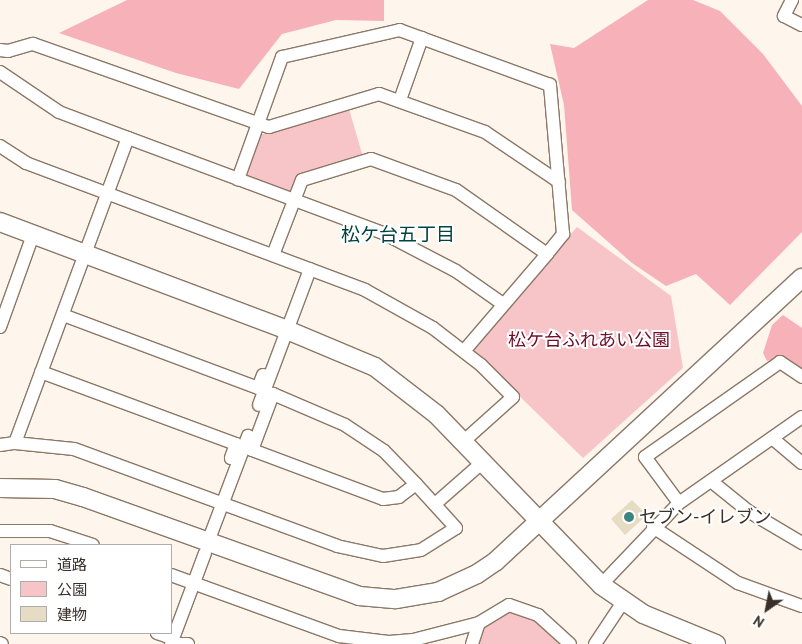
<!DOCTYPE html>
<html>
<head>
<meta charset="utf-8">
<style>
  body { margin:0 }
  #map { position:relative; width:802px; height:644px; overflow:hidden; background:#fef5ed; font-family:"PT Sans","Noto Sans JP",sans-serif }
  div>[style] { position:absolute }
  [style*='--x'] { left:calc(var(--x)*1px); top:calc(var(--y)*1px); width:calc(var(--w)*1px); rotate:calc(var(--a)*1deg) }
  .green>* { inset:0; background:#f7c4c8 }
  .forest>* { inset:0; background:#f6b2b8 }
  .building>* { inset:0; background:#e6dcc4 }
  .roads { filter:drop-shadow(1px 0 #8b7867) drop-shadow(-1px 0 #8b7867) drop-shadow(0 1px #8b7867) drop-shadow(0 -1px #8b7867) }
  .street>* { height:12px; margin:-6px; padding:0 6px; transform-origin:6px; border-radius:6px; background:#fff }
  .secondary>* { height:18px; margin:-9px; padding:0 9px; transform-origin:9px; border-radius:9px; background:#fff }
  .dots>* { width:14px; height:14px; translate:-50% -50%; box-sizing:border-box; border:2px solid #fff; border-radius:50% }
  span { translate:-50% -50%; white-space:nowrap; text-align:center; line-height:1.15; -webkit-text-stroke:4px #fff; paint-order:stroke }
  .park-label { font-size:18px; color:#700d28 }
  .poi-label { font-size:18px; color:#383029 }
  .left { translate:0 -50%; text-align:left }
  .neighbourhood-label { font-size:19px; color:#01433e }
  .legend { position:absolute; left:10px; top:544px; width:162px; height:90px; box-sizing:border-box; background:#fff; border:1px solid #afaca9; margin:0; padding:6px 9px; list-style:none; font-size:15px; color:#383029 }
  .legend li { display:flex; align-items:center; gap:10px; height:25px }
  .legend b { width:25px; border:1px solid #afaca9 }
  .north { position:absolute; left:742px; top:584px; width:50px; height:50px; -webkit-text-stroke:4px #fff; paint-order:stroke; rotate:213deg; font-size:14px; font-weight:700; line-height:20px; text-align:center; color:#383029 }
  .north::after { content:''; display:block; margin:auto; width:18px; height:22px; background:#383029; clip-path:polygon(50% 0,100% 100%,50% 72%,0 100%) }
</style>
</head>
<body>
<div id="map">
  <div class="green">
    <i style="clip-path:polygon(349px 109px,363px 157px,299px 176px,291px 194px,243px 177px,259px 135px)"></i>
    <i style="clip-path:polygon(577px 227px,671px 296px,683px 368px,583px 458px,470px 348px)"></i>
    <i style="clip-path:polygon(509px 606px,537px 617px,560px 640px,559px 644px,474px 644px,480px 624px)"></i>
  </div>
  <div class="forest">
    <i style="clip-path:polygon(127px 0,384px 0,384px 21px,336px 20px,282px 34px,239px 89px,176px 73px,59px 33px)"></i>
    <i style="clip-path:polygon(648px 0,693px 0,720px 11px,763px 54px,802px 106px,802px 232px,730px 305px,696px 274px,666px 286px,632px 263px,572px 210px,564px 105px,550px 44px,574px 48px)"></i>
    <i style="clip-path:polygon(783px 315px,802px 328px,802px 373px,777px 358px,767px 361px,763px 353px,772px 325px)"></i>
  </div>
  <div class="building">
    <i style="clip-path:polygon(632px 500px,647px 515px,625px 535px,611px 519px)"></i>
  </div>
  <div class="roads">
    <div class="street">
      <i style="--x:792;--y:0;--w:18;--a:117"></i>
      <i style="--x:784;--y:16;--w:20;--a:27"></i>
      <i style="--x:0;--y:50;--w:8;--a:7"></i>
      <i style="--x:8;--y:51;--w:26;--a:-16"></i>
      <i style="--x:33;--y:44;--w:250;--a:19.4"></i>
      <i style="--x:269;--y:127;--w:115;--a:-16.7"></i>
      <i style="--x:379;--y:94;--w:113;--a:19.7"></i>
      <i style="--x:485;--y:132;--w:89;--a:34"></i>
      <i style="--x:0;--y:72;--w:71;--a:34.1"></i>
      <i style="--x:59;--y:112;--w:74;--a:20.6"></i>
      <i style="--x:400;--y:100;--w:66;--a:-70.5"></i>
      <i style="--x:0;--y:146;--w:31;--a:33"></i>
      <i style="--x:26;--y:163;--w:362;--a:20.5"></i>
      <i style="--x:365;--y:290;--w:78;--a:29.2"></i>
      <i style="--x:433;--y:328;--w:61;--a:37.6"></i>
      <i style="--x:481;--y:365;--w:45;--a:45"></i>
      <i style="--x:513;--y:397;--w:66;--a:138.1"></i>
      <i style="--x:273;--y:255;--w:80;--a:-68.9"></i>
      <i style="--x:302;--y:180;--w:72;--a:-16.9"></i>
      <i style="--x:371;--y:159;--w:90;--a:20"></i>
      <i style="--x:456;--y:190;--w:111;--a:35.1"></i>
      <i style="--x:63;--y:315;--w:208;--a:20.5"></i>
      <i style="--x:258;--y:388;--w:14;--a:-69"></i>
      <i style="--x:0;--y:327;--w:98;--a:-70.3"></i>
      <i style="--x:464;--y:351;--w:128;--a:-49.4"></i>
      <i style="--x:547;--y:254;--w:26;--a:-51"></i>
      <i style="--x:563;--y:234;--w:150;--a:-95"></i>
      <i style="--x:550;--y:85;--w:160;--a:-159.9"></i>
      <i style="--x:400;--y:30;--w:121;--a:167.1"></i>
      <i style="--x:282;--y:57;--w:130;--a:109.8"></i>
      <i style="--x:238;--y:179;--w:155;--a:20.4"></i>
      <i style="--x:383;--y:233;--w:82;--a:27.5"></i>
      <i style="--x:456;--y:271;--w:57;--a:35.1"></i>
      <i style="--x:41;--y:372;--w:208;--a:20.3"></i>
      <i style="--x:236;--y:444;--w:15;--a:110"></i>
      <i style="--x:273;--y:394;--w:78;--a:23.3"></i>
      <i style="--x:345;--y:425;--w:47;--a:33.7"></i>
      <i style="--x:384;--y:451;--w:46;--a:45.9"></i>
      <i style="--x:416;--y:484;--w:21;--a:143"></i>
      <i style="--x:399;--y:497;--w:16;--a:173"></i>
      <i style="--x:383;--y:499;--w:140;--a:-159.5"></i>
      <i style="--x:252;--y:450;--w:60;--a:-69.4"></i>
      <i style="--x:259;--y:405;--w:145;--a:-69.4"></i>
      <i style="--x:772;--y:438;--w:39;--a:40"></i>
      <i style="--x:15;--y:443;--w:325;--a:-69.7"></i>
      <i style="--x:128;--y:138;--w:117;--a:20.4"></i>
      <i style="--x:0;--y:445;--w:15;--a:-8"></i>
      <i style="--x:15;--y:443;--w:59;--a:5.8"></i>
      <i style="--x:74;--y:449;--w:280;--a:20.2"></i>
      <i style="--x:337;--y:546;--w:47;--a:12.3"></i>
      <i style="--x:383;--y:556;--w:38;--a:-9"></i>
      <i style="--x:421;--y:550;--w:41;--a:-32.2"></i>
      <i style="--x:456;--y:528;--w:59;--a:-132.3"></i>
      <i style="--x:711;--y:481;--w:48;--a:39"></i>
      <i style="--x:748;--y:511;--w:63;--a:30.7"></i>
      <i style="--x:679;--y:503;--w:57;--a:-126.5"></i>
      <i style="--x:645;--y:457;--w:165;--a:-35.1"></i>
      <i style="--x:780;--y:362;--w:27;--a:34"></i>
      <i style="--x:435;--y:504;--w:64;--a:-41.2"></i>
      <i style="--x:653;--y:527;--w:102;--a:33.4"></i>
      <i style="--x:738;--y:583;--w:68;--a:19.8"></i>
      <i style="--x:0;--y:531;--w:50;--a:0"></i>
      <i style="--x:50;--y:531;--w:45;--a:18"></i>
      <i style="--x:211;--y:534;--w:105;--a:-69.3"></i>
      <i style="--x:0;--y:575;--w:12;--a:20"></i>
      <i style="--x:171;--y:575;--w:179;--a:20"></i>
      <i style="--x:339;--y:636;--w:50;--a:6.8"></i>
      <i style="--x:389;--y:642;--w:24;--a:-5"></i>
      <i style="--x:413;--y:640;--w:68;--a:-14.4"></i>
      <i style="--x:479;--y:623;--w:35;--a:-31"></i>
      <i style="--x:509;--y:605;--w:31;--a:19"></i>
      <i style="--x:538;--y:615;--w:43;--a:42.2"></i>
      <i style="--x:601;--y:585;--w:113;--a:-46.4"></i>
      <i style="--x:679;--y:503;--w:150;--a:-35"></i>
      <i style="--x:157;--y:633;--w:9;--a:18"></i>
      <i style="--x:166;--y:636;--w:4;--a:-56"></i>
      <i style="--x:0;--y:643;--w:2;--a:27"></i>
      <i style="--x:171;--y:644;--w:97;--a:-69.5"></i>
      <i style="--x:179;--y:644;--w:9;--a:0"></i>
      <i style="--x:472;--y:644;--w:22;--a:-72"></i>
      <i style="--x:595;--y:644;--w:50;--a:-56.3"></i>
    </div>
    <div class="secondary">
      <i style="--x:0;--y:222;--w:307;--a:20.6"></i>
      <i style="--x:287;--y:330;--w:95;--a:22.8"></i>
      <i style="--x:375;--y:367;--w:78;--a:37.7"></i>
      <i style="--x:437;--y:415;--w:236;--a:46"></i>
      <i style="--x:601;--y:585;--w:51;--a:34.6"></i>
      <i style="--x:643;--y:614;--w:79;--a:22.3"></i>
      <i style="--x:0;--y:488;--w:55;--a:1"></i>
      <i style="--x:55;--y:489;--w:29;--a:16"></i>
      <i style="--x:83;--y:497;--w:293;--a:19.7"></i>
      <i style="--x:359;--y:596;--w:37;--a:5"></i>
      <i style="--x:396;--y:599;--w:43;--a:-9.5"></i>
      <i style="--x:438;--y:592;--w:43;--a:-24.8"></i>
      <i style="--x:477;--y:574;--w:23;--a:-34"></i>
      <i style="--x:496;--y:561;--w:417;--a:-42.8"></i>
    </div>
  </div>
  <div class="dots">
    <i style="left:629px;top:517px;background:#3d847c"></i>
  </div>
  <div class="park-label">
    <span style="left:589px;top:340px">松ケ台ふれあい公園</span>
  </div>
  <div class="poi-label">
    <span class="left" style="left:639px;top:517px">セブン-イレブン</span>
  </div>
  <div class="neighbourhood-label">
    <span style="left:398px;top:235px">松ケ台五丁目</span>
  </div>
  <ul class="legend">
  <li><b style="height:6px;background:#fff"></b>道路</li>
  <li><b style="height:14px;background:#f7c4c8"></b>公園</li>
  <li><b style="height:14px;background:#e6dcc4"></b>建物</li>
  </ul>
  <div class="north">N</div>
</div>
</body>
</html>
